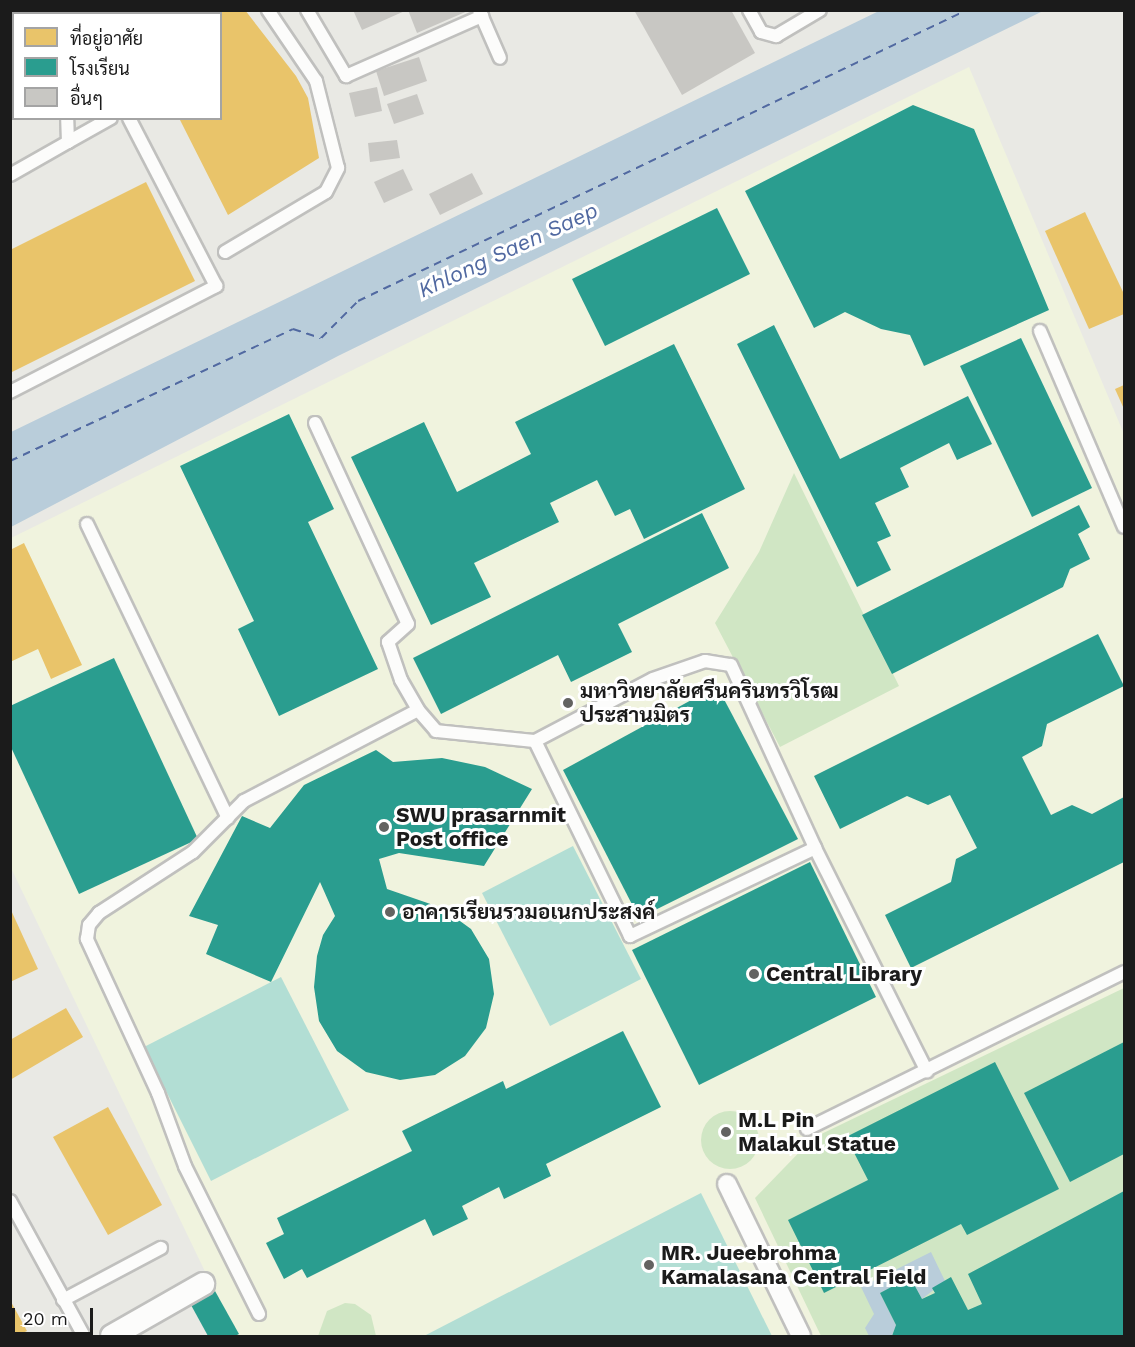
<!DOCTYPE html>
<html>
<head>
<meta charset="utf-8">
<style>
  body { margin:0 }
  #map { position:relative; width:1135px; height:1347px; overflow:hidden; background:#e9e9e4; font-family:"Work Sans",Sarabun,sans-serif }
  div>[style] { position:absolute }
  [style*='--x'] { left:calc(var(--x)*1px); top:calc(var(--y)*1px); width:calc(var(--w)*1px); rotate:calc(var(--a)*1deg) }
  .education>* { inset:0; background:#f0f3de }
  .grass>* { inset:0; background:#d0e6c4 }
  .round { border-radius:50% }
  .pitch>* { inset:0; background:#b2ded4 }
  .water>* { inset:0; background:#b9cdda }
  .homes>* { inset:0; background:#e9c46a }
  .schools>* { inset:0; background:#2a9d8f }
  .ferry>* { height:1.5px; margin-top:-0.75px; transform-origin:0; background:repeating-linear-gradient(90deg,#5169a1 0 8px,transparent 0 14px) }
  .building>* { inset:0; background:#c8c7c3 }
  .roads { filter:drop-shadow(2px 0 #c0c0be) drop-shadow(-2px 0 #c0c0be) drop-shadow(0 2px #c0c0be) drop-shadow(0 -2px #c0c0be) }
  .service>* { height:12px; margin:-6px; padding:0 6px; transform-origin:6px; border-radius:6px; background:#fcfcfb }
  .pedestrian>* { height:18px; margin:-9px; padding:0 9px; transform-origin:9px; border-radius:9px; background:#fcfcfb }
  .minor>* { height:22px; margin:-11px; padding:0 11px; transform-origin:11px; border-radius:11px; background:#fcfcfb }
  .dots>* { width:16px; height:16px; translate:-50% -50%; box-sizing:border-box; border:3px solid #fff; border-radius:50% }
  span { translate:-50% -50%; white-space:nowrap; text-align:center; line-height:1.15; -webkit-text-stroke:6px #fff; paint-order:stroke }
  .poi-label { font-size:21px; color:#1b1b1b; font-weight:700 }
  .left { translate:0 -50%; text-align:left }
  .water-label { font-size:22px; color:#5169a1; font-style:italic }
  .frame { position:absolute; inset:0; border:12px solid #1b1b1b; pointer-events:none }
  .legend { position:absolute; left:12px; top:12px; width:210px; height:108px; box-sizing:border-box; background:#fff; border:2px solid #a4a4a4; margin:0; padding:8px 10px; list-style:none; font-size:18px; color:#1b1b1b }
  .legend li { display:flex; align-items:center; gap:12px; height:30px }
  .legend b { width:30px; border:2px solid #a4a4a4 }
  .scale { position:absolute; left:12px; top:1308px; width:81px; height:27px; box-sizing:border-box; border:3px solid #1b1b1b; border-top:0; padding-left:8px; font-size:18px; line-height:21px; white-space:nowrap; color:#1b1b1b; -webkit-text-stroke:4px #fff; paint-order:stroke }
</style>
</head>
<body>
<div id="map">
  <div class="education">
    <i style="clip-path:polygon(969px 67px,1124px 434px,1124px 1336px,236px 1336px,11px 868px,11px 538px)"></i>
  </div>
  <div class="grass">
    <i style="clip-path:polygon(794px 473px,899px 686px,780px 747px,715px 623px,759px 552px)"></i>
    <i style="clip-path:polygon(1124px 988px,1124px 1336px,821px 1336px,755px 1198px,813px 1138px)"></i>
    <i class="round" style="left:701px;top:1111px;width:58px;height:58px"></i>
    <i style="clip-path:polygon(345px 1303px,355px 1304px,371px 1315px,376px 1336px,318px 1336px,327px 1311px)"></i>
  </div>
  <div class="pitch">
    <i style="clip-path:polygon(573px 846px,641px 979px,550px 1026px,482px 893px)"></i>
    <i style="clip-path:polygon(281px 977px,349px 1110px,211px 1181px,144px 1047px)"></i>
    <i style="clip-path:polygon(701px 1193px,772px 1336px,424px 1336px)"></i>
  </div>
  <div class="water">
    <i style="clip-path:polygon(881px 10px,1043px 11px,338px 356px,11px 527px,11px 432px)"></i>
    <i style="clip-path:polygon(931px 1252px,945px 1281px,922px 1299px,910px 1278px,880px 1293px,896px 1325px,892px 1336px,869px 1336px,865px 1328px,874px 1314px,861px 1287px)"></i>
  </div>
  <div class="homes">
    <i style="clip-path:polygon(133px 10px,245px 10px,296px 76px,308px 98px,319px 158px,228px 215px,179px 118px,220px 118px,220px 14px)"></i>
    <i style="clip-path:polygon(146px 182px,195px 281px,10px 373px,10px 250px)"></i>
    <i style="clip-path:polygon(1085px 212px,1124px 294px,1124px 314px,1089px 329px,1045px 231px)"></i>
    <i style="clip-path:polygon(1124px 385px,1124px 409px,1115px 389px)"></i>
    <i style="clip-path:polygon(24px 543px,82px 665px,51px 679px,38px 649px,10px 662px,10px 550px)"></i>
    <i style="clip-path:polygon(10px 908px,38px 969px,10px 982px)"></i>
    <i style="clip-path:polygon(66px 1008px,83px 1037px,10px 1080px,10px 1040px)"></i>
    <i style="clip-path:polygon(108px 1107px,162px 1205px,108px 1235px,53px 1137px)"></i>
    <i style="clip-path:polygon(10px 1300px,27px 1331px,16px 1336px,10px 1336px)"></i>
  </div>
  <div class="schools">
    <i style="clip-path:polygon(913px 105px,974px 129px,1049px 310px,924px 366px,910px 335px,881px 329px,845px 312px,814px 328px,745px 191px)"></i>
    <i style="clip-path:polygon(717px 208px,750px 274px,605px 346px,572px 279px)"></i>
    <i style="clip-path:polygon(774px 325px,840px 459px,968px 396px,992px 444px,957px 460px,949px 443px,900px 468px,909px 487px,875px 503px,891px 536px,877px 542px,891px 570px,857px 587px,737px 344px)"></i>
    <i style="clip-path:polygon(1021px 338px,1092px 488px,1032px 517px,960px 366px)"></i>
    <i style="clip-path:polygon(674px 344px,745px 489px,644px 539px,630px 509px,615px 516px,597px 480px,550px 503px,559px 522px,474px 563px,491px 597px,431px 625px,351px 457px,424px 422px,457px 492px,531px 454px,515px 422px)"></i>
    <i style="clip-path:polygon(289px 414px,334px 509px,308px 522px,378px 669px,279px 716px,238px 629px,254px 621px,180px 466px)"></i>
    <i style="clip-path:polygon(1079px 505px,1090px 527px,1078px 534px,1090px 559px,1070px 569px,1063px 587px,892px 674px,862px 615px)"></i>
    <i style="clip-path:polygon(702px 513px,729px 568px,618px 624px,632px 652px,571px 682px,558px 655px,441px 714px,413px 658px)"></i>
    <i style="clip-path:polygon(1098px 634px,1124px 686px,1047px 724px,1042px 746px,1022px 757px,1051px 815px,1072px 805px,1092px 814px,1124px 797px,1124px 862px,911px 968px,885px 915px,951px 882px,956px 859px,977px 848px,950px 795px,928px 805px,907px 796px,840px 829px,814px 776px)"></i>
    <i style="clip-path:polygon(114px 658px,198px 839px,79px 894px,10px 745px,10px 706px)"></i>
    <i style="clip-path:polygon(717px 686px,798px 839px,639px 918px,563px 770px)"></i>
    <i style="clip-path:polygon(376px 750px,393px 762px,442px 758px,485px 767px,532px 789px,484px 866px,399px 853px,379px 859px,387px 889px,442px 908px,471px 929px,489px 959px,494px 994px,486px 1028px,465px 1056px,435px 1075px,400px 1080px,366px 1072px,337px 1051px,319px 1021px,314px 987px,317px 956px,323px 935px,335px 916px,320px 882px,271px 982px,206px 954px,218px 925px,189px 916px,242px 816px,270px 828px,304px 785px)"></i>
    <i style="clip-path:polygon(810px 862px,876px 997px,699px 1085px,632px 950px)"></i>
    <i style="clip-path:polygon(623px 1031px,661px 1107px,546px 1164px,551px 1176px,504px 1199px,499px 1187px,462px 1206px,468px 1219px,433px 1236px,425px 1219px,307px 1278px,302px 1269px,284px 1279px,266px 1243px,284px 1234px,277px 1218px,412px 1151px,402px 1131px,503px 1081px,506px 1089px)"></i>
    <i style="clip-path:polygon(1124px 1042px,1124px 1154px,1070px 1182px,1024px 1093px)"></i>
    <i style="clip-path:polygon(995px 1062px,1059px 1189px,967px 1235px,961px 1224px,824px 1293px,788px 1220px,868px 1180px,846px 1137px)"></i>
    <i style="clip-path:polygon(1124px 1191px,1124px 1336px,892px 1336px,896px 1325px,880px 1293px,910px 1277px,922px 1299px,935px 1293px,932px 1288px,951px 1277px,968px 1310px,982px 1304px,968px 1274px)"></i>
    <i style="clip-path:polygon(215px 1291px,239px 1334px,235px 1336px,208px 1336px,191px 1305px)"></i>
  </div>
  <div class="ferry">
    <i style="--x:10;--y:461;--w:312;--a:-25"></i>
    <i style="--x:293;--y:329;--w:29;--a:18"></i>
    <i style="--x:321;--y:338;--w:52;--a:-45"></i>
    <i style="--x:358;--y:301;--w:675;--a:-25.54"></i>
  </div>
  <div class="building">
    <i style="clip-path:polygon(353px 10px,407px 10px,362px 30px)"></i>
    <i style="clip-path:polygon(408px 10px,470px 10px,417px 33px)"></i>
    <i style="clip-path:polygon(634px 10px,731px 10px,755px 53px,682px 95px)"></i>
    <i style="clip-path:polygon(419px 57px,427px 81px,384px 96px,376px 71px)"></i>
    <i style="clip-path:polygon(377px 87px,382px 111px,355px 117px,349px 93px)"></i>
    <i style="clip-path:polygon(417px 94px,424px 114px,394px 124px,387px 104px)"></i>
    <i style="clip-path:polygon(397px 140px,400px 158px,370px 162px,368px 143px)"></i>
    <i style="clip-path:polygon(403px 169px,413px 190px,384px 203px,374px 182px)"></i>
    <i style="clip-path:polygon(472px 173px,483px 194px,440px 215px,429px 194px)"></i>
  </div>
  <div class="roads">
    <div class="service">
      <i style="--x:21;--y:10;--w:4;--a:63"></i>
      <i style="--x:307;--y:10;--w:77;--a:59.4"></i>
      <i style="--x:346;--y:76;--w:149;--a:-23.8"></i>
      <i style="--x:479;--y:10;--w:52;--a:66.4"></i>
      <i style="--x:749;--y:10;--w:25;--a:61"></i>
      <i style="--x:761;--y:32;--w:16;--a:15"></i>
      <i style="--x:776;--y:36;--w:51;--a:-30.6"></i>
      <i style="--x:68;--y:142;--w:49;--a:-29.2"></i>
      <i style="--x:10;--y:175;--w:67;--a:-29.6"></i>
      <i style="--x:68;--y:142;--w:24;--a:-92"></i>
      <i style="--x:225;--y:252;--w:117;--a:-30.7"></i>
      <i style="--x:326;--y:192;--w:27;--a:-63"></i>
      <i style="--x:338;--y:168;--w:90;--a:-104.2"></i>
      <i style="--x:316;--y:81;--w:86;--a:-124.1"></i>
      <i style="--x:1040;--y:331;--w:213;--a:66.8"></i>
      <i style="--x:10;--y:392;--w:232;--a:-27.2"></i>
      <i style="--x:216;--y:286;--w:189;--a:-117.4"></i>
      <i style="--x:315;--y:423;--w:221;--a:65.2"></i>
      <i style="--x:408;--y:624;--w:27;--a:138"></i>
      <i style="--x:388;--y:642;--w:40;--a:71.1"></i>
      <i style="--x:401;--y:680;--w:34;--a:60"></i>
      <i style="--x:418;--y:710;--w:28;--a:49"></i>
      <i style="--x:436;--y:731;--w:100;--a:5.8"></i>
      <i style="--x:535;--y:741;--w:217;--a:64"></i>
      <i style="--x:630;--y:936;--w:205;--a:-25.4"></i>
      <i style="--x:815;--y:848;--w:250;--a:63.4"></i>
      <i style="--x:87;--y:524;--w:326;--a:64.4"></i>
      <i style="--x:535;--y:741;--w:133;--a:-27.7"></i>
      <i style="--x:653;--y:679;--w:55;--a:-19.1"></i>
      <i style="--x:705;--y:661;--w:26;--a:9"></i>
      <i style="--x:731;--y:665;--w:201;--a:65.3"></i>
      <i style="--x:807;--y:1129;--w:354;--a:-26.3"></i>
      <i style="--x:10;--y:1201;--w:154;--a:61.3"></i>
      <i style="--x:63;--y:1300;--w:111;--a:-28"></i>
      <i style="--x:259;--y:1314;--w:165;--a:-116.6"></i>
      <i style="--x:185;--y:1166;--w:78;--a:-110.3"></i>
      <i style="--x:158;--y:1093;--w:170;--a:-114.8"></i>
      <i style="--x:87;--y:939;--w:14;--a:-82"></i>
      <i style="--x:89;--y:925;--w:16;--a:-50"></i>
      <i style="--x:99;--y:913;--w:112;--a:-33"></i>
      <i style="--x:193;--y:852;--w:72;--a:-45"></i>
      <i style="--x:244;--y:801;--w:196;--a:-27.6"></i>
    </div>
    <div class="pedestrian">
      <i style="--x:727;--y:1184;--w:169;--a:64"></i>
    </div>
    <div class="minor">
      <i style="--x:112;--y:1336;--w:105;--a:-29.7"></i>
    </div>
  </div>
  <div class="dots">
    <i style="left:568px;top:703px;background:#636361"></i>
    <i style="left:384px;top:827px;background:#636361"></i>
    <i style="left:390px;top:912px;background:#636361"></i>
    <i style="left:754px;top:974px;background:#636361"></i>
    <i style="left:726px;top:1132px;background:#636361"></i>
    <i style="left:649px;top:1265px;background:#636361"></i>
  </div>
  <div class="poi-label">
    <span class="left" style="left:580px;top:703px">มหาวิทยาลัยศรีนครินทรวิโรฒ<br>ประสานมิตร</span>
    <span class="left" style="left:396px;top:827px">SWU prasarnmit<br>Post office</span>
    <span class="left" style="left:402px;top:912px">อาคารเรียนรวมอเนกประสงค์</span>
    <span class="left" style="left:766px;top:974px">Central Library</span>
    <span class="left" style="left:738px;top:1132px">M.L Pin<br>Malakul Statue</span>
    <span class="left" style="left:661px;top:1265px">MR. Jueebrohma<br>Kamalasana Central Field</span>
  </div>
  <div class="water-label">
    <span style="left:508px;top:250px;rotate:-25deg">Khlong Saen Saep</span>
  </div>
  <div class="frame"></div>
  <ul class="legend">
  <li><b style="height:16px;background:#e9c46a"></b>ที่อยู่อาศัย</li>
  <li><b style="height:16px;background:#2a9d8f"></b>โรงเรียน</li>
  <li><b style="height:16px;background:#c8c7c3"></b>อื่นๆ</li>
  </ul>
  <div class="scale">20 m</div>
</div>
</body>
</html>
